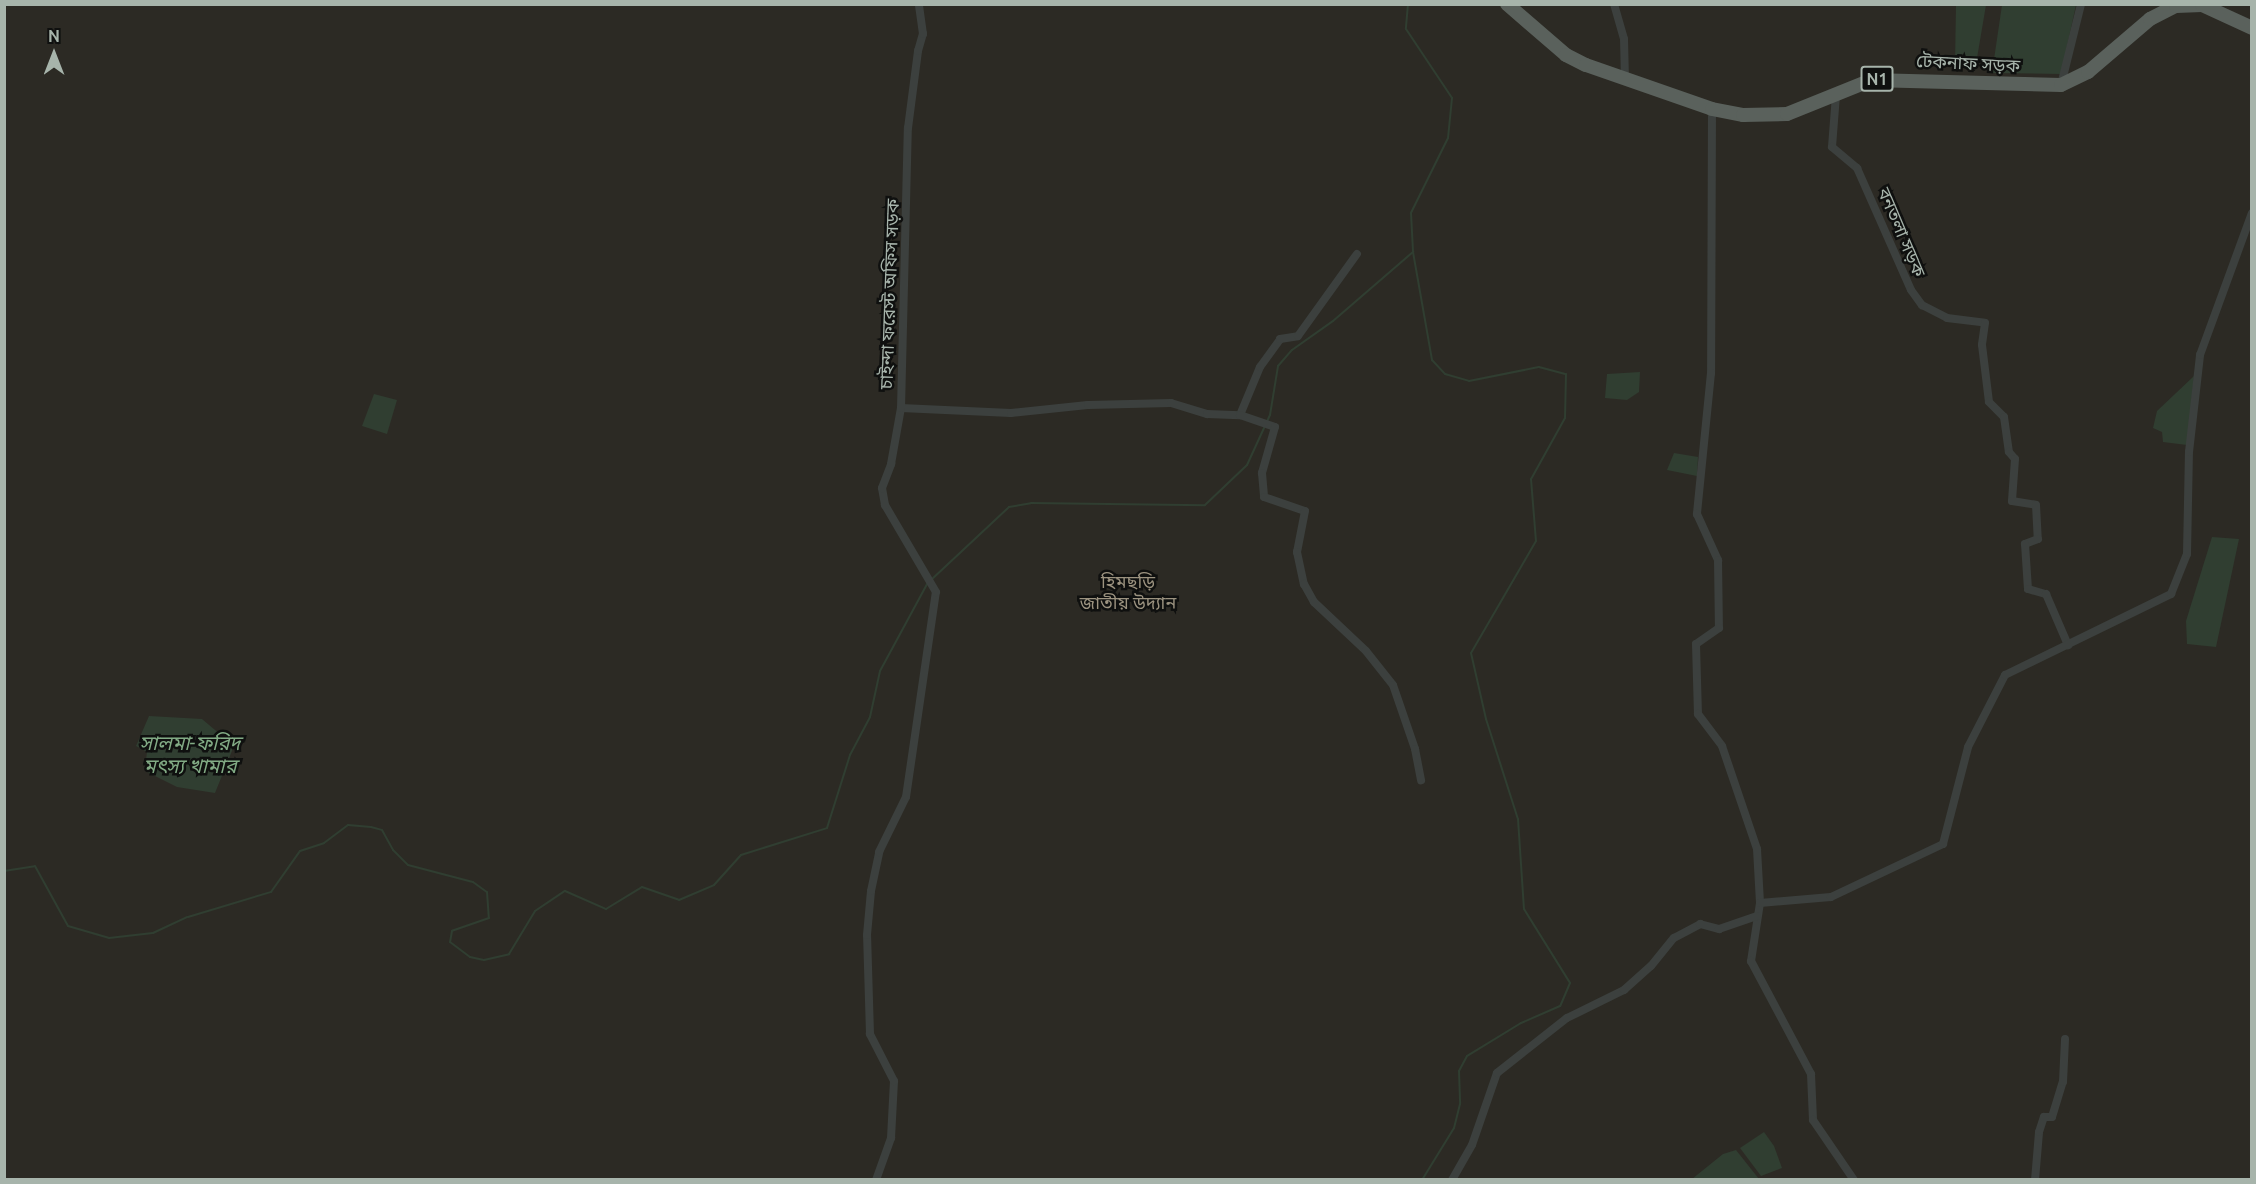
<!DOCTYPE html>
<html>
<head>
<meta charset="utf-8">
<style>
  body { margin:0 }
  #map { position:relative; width:2256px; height:1184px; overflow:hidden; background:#141514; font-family:Ubuntu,"Noto Sans Bengali",sans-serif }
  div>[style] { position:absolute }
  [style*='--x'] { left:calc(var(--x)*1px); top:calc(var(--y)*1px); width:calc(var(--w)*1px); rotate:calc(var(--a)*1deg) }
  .green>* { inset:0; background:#2c2a24 }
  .water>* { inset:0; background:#303e31 }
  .stream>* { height:2px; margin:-1px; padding:0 1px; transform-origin:1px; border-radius:1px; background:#303e31 }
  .minor>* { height:8px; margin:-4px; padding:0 4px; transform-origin:4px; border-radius:4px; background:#3c403e }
  .trunk>* { height:14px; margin:-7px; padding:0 7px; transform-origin:7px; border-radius:7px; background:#5a615c }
  span { translate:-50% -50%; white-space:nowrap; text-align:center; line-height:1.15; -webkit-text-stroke:5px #0f100f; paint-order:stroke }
  .shield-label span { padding:2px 4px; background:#0f100f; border:2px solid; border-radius:4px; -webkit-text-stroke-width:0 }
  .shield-label { font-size:16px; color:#a7b4ab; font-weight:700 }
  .street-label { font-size:18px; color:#a7b4ab }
  .park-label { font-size:18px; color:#9c9380 }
  .water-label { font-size:20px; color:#82ab85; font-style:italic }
  .frame { position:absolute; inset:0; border:6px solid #a7b4ab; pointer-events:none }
  .north { position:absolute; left:24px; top:24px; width:60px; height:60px; -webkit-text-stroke:4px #0f100f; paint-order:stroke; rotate:0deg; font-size:16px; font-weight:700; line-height:24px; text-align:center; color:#a7b4ab }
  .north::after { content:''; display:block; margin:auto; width:21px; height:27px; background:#a7b4ab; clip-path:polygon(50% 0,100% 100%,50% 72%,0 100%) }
</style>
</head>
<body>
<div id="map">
  <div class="green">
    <i style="clip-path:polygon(5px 5px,2251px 5px,2251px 1179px,5px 1179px)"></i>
  </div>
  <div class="water">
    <i style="clip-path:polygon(1956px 5px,1986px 5px,1975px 70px,1955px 64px)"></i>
    <i style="clip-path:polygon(2002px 5px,2076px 5px,2061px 74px,1992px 73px)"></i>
    <i style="clip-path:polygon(1640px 372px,1639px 392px,1627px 400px,1605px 398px,1607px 374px)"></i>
    <i style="clip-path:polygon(2194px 376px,2187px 445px,2163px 442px,2162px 432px,2153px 428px,2157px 411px)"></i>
    <i style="clip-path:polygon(374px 394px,397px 400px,387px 434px,362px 426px)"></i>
    <i style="clip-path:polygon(1674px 453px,1698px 457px,1697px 476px,1667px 470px)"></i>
    <i style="clip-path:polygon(2212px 537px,2239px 539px,2216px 647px,2187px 644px,2186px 621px)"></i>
    <i style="clip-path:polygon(149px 716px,202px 719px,234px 746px,215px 793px,177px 787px,147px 772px,152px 764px,146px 760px,147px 752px,136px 746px)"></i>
    <i style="clip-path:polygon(1764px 1132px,1774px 1146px,1782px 1168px,1761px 1176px,1740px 1148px)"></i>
    <i style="clip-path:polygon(1736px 1150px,1759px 1179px,1692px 1179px,1723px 1154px)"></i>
  </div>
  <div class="stream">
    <i style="--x:1408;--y:4;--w:25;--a:95"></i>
    <i style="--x:1406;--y:29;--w:83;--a:56.3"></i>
    <i style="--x:1452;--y:98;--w:40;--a:95.7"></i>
    <i style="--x:1448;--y:138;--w:84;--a:116.3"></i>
    <i style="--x:1411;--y:213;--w:39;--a:87"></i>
    <i style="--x:1413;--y:252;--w:110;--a:80"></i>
    <i style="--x:1432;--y:360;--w:19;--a:47"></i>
    <i style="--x:1445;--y:374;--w:25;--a:16"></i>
    <i style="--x:1469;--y:381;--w:71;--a:-11.3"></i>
    <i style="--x:1539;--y:367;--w:28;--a:15"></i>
    <i style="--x:1566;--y:374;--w:44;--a:91.3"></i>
    <i style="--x:1565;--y:418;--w:70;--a:119.1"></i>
    <i style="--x:1531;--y:479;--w:62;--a:85.4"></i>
    <i style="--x:1536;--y:541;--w:129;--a:120.1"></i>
    <i style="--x:1471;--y:653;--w:68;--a:77.2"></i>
    <i style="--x:1486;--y:719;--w:105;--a:72.3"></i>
    <i style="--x:1518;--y:819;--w:90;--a:86.2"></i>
    <i style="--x:1524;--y:909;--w:87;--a:58.1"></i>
    <i style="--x:1570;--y:983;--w:25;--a:113"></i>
    <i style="--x:1560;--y:1006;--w:43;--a:156.4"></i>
    <i style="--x:1521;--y:1023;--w:63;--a:148.6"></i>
    <i style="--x:1467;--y:1056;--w:17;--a:118"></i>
    <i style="--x:1459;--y:1071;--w:33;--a:88"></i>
    <i style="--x:1460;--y:1104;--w:25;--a:104"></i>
    <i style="--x:1454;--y:1128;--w:61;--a:121.6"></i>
    <i style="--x:931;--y:580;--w:107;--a:-43.1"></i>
    <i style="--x:1009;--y:507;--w:22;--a:-10"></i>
    <i style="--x:1031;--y:503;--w:174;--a:0.7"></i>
    <i style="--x:1205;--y:505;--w:58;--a:-43.6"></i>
    <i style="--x:1247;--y:465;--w:55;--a:-65.3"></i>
    <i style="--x:1270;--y:415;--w:50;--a:-80.7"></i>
    <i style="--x:1278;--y:366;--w:21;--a:-49"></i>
    <i style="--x:1292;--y:350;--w:50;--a:-35.3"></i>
    <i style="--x:1333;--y:321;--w:106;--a:-40.8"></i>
    <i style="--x:4;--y:871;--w:31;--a:-9"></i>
    <i style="--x:35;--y:866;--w:68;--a:61.2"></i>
    <i style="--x:68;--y:926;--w:43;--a:16.3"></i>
    <i style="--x:109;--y:938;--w:44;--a:-6.5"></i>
    <i style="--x:153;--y:933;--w:38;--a:-25"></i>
    <i style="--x:188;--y:917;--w:87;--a:-16.8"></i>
    <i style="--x:271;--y:892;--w:50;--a:-54.7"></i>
    <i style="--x:300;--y:851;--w:25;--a:-18"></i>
    <i style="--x:324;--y:843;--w:30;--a:-37"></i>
    <i style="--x:348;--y:825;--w:23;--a:5"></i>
    <i style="--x:371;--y:827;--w:11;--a:15"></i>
    <i style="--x:382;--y:830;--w:23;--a:61"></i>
    <i style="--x:393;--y:850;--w:21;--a:45"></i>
    <i style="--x:408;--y:865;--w:67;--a:14.7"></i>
    <i style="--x:473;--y:882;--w:17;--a:36"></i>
    <i style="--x:487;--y:892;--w:26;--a:86"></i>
    <i style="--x:489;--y:918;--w:39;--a:161"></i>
    <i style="--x:452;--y:931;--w:11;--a:100"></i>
    <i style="--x:450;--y:942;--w:25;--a:37"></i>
    <i style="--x:470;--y:957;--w:14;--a:12"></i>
    <i style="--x:484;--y:960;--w:26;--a:-13"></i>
    <i style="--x:509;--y:954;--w:50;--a:-58.8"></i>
    <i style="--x:535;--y:911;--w:36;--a:-34"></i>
    <i style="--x:565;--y:891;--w:45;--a:23.7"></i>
    <i style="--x:606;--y:909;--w:42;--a:-31.4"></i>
    <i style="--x:642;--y:887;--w:39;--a:19"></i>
    <i style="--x:679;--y:900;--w:38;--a:-23"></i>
    <i style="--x:714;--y:885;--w:40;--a:-48"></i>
    <i style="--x:741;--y:855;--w:90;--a:-17.4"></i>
    <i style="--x:827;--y:828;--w:77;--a:-72.5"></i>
    <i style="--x:850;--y:755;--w:43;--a:-62.2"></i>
    <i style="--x:870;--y:717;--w:47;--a:-77.7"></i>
    <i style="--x:880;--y:671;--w:99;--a:-61.6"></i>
  </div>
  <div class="minor">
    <i style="--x:1614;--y:4;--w:36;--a:74"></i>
    <i style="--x:1624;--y:39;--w:40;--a:88.6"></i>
    <i style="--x:2061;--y:85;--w:83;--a:-76.1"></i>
    <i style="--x:1836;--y:95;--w:52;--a:94.4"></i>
    <i style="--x:1832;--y:147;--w:33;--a:40"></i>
    <i style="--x:1857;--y:168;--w:133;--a:66.1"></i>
    <i style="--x:1911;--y:290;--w:19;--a:54"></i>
    <i style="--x:1922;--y:305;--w:28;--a:27"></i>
    <i style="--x:1947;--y:318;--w:38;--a:7"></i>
    <i style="--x:1985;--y:323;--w:22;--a:98"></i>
    <i style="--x:1982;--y:345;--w:57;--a:83"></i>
    <i style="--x:1989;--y:402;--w:21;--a:45"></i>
    <i style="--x:2004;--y:417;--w:35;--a:82"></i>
    <i style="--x:2009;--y:452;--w:9;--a:49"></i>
    <i style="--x:2015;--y:459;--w:42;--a:94.1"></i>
    <i style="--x:2012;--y:501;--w:24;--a:9"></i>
    <i style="--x:2036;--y:505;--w:34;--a:87"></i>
    <i style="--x:2038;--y:539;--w:14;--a:159"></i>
    <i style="--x:2025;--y:544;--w:45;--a:86.2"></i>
    <i style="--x:2028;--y:589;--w:19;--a:16"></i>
    <i style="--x:2046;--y:594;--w:56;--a:66.7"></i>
    <i style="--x:1712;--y:109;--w:264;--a:90.2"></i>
    <i style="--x:1711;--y:373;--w:142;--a:95.7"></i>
    <i style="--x:1697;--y:514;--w:51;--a:65.5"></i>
    <i style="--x:1718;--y:560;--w:68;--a:89.2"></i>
    <i style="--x:1719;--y:628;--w:28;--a:145"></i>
    <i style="--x:1696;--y:644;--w:70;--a:88.4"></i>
    <i style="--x:1698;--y:714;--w:40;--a:53"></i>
    <i style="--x:1722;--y:746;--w:109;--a:71.2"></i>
    <i style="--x:1757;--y:849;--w:54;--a:86.8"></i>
    <i style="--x:1760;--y:903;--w:59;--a:98.8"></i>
    <i style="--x:1751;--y:961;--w:128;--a:62"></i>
    <i style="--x:1811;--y:1074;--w:46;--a:87.5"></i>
    <i style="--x:1813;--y:1120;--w:73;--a:55.7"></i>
    <i style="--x:901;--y:408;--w:110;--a:2.6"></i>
    <i style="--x:1011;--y:413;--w:77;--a:-5.9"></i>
    <i style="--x:1088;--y:405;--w:83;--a:-1.4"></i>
    <i style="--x:1171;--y:403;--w:38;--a:17"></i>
    <i style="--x:1207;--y:414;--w:33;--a:2"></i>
    <i style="--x:1240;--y:415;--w:52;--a:-67.4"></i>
    <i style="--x:1260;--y:367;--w:34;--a:-54"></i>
    <i style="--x:1280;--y:339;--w:18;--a:-9"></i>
    <i style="--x:1298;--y:336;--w:101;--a:-54.3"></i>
    <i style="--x:1240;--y:415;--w:37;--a:19"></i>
    <i style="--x:1275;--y:427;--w:48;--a:105.8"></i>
    <i style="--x:1262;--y:473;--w:24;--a:85"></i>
    <i style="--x:1264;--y:497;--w:43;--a:18.9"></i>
    <i style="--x:1305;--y:511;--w:42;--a:101"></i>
    <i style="--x:1297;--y:552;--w:33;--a:78"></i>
    <i style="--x:1304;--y:584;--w:21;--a:61"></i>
    <i style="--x:1314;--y:602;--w:71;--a:43.3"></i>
    <i style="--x:1366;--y:651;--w:43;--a:51.5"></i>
    <i style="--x:1393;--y:685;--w:68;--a:71"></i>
    <i style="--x:1415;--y:749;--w:32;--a:79"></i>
    <i style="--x:1760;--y:903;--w:71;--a:-4.8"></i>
    <i style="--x:1831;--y:897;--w:124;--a:-25.3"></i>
    <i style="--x:1943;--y:844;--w:100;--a:-75.5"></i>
    <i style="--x:1968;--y:747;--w:81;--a:-62.8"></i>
    <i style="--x:2005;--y:675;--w:185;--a:-26"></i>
    <i style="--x:2171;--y:594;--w:43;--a:-68.2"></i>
    <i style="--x:2187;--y:554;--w:102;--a:-88.9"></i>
    <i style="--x:2189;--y:452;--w:98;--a:-83.5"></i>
    <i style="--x:2200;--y:355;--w:151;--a:-69.9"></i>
    <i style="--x:876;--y:1180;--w:45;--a:-70.3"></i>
    <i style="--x:891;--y:1138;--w:57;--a:-87"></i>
    <i style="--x:894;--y:1081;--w:53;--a:-117.1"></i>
    <i style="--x:870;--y:1034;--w:99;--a:-91.7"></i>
    <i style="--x:867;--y:935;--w:44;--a:-84.8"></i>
    <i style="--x:871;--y:891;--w:40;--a:-78"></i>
    <i style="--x:879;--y:852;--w:61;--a:-63.9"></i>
    <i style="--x:906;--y:797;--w:207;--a:-81.7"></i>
    <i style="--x:936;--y:592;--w:101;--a:-120.4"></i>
    <i style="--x:885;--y:505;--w:17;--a:-100"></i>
    <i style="--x:882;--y:488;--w:26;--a:-69"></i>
    <i style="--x:891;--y:464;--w:57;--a:-79.9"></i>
    <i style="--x:901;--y:408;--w:280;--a:-88.6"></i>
    <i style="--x:908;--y:128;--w:78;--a:-82.6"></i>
    <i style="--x:918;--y:51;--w:18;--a:-74"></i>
    <i style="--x:923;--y:34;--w:30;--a:-98"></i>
    <i style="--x:1452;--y:1180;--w:40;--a:-60.3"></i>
    <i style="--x:1472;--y:1145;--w:76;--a:-70.9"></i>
    <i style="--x:1497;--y:1073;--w:89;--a:-38.2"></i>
    <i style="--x:1567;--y:1018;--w:64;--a:-26.2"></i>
    <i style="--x:1624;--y:990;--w:36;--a:-42"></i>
    <i style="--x:1651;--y:966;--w:36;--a:-51"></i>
    <i style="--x:1674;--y:938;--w:30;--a:-28"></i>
    <i style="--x:1700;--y:924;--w:20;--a:15"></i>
    <i style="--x:1719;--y:929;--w:40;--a:-18.9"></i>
    <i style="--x:2035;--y:1180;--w:48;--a:-85.2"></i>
    <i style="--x:2039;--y:1132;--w:16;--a:-72"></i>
    <i style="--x:2044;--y:1117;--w:8;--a:0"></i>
    <i style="--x:2052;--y:1117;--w:37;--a:-73"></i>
    <i style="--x:2063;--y:1082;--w:43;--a:-87.3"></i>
  </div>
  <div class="trunk">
    <i style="--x:1507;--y:4;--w:78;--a:40.8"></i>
    <i style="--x:1566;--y:55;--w:22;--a:27"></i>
    <i style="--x:1586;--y:65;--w:133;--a:19.2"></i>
    <i style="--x:1712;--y:109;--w:32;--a:11"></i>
    <i style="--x:1743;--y:115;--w:44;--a:-1.3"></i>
    <i style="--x:1787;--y:114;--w:91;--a:-22"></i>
    <i style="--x:1871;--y:80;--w:190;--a:1.5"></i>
    <i style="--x:2061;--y:85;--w:30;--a:-26"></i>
    <i style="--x:2088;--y:72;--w:82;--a:-40.5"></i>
    <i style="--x:2150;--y:19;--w:29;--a:-27"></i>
    <i style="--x:2176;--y:6;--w:26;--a:-2"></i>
    <i style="--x:2202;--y:5;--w:55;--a:24.7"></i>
  </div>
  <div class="shield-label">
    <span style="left:1877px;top:79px">N1</span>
  </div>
  <div class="street-label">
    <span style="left:1968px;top:63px;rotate:3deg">টেকনাফ সড়ক</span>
    <span style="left:1902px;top:232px;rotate:67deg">বনতলা সড়ক</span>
    <span style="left:889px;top:294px;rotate:-88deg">চাইন্দা ফরেস্ট অফিস সড়ক</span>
  </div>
  <div class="park-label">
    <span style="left:1128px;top:592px">হিমছড়ি<br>জাতীয় উদ্যান</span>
  </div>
  <div class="water-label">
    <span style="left:190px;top:754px">সালমা-ফরিদ<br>মৎস্য খামার</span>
  </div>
  <div class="frame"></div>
  <div class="north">N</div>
</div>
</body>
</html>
